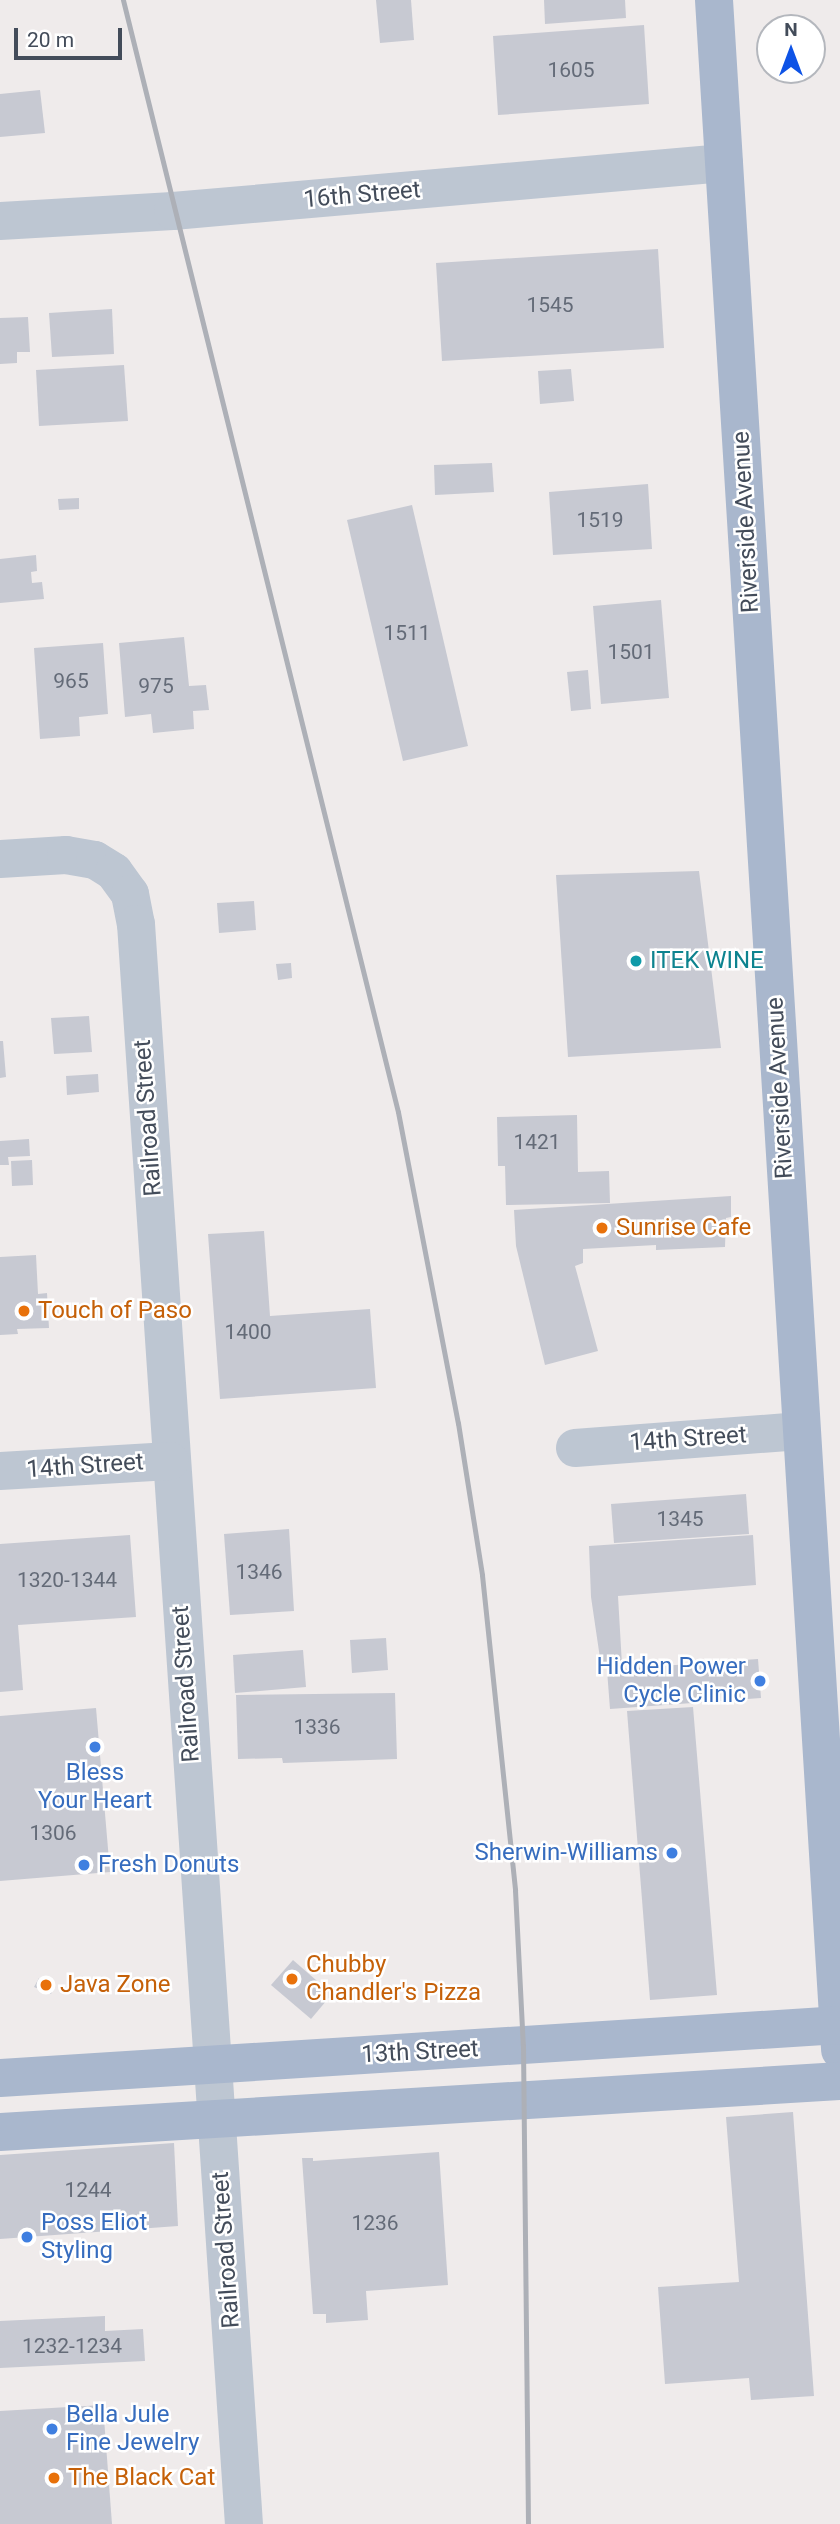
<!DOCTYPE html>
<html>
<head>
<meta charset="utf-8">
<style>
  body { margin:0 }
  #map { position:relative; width:840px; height:2524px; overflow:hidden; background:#efebeb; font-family:Roboto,sans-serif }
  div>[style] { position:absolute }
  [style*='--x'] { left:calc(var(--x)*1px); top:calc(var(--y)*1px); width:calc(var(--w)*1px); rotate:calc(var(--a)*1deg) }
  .building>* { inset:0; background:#c7c9d2 }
  .minor>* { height:38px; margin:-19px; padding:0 19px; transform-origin:19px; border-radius:19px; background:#bdc6d2 }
  .major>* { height:38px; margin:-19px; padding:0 19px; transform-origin:19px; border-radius:19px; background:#a9b7cd }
  .rail>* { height:5px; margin:-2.5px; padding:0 2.5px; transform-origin:2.5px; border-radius:2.5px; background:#adb0b7 }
  .dots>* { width:19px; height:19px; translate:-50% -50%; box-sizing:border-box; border:4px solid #fff; border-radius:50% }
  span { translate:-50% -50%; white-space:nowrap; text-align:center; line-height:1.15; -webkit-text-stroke:5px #fff; paint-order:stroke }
  .number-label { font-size:21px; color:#646b78 }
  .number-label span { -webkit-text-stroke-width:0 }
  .street-label { font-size:24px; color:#434c5a }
  .culture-label { font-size:24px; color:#0d838f }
  .left { translate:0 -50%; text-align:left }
  .food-label { font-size:24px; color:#c56008 }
  .shop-label { font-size:24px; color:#366cbe }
  .right { translate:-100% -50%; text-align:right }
  .north { position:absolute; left:756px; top:14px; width:70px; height:70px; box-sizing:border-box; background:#fff; border:2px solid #b4b7bd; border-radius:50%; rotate:0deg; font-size:19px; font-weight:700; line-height:28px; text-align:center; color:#434c5a }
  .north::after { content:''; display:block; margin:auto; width:24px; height:32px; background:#0e53e6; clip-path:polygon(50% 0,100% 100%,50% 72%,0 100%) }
  .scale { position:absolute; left:14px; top:28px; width:108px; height:32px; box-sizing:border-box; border:4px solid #434c5a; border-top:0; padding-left:9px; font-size:21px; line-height:24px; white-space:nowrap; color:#434c5a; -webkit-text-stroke:5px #fff; paint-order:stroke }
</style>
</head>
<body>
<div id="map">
  <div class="building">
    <i style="clip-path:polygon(376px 0,411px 0,414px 40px,380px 43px)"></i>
    <i style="clip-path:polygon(544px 0,625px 0,626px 18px,545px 24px)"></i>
    <i style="clip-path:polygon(644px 25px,649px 104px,498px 115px,493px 36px)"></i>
    <i style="clip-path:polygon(40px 90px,45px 133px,0 137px,0 94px)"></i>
    <i style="clip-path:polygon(658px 249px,664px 348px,442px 361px,436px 263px)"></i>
    <i style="clip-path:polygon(112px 309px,114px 354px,52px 357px,49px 313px)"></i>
    <i style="clip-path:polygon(28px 317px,30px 352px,17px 352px,17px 363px,0 364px,0 318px)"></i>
    <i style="clip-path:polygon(124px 365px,128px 421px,39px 426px,36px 370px)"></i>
    <i style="clip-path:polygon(571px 369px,574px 401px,540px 404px,538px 371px)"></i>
    <i style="clip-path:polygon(492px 463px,494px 492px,435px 495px,434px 465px)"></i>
    <i style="clip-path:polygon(648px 484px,652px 549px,553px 555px,549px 492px)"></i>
    <i style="clip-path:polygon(79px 498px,79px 509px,59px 510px,58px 499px)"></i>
    <i style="clip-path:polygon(412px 505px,468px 746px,403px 761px,347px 520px)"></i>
    <i style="clip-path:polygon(36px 555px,37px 571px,31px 572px,32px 583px,42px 582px,44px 599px,0 603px,0 559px)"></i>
    <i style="clip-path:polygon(661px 600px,669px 698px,601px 704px,593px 606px)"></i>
    <i style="clip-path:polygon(184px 637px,189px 686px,206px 685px,209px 710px,193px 711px,194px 729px,153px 733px,151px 714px,125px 717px,119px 643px)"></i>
    <i style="clip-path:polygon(103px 643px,108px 714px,79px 717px,80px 736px,40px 739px,34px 648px)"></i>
    <i style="clip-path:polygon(588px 670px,591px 709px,571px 711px,567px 672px)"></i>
    <i style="clip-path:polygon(699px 871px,721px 1048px,568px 1057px,556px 875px)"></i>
    <i style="clip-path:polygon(254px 901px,256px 930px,219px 933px,217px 903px)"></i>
    <i style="clip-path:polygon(291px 963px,292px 978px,278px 980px,276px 964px)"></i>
    <i style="clip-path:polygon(89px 1016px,92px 1052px,54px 1054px,51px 1018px)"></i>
    <i style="clip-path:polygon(0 1041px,3px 1041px,6px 1077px,0 1078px)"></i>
    <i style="clip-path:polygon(98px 1074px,99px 1092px,67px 1095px,66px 1076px)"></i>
    <i style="clip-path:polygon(577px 1115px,578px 1172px,609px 1171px,610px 1203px,506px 1205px,505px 1166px,498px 1166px,497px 1117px)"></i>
    <i style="clip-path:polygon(29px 1139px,30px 1156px,8px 1157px,9px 1165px,0 1165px,0 1141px)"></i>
    <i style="clip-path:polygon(32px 1160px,33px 1185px,12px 1186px,11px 1161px)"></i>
    <i style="clip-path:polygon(731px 1196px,731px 1217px,726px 1218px,725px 1247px,656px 1250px,656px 1245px,583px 1249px,583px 1263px,575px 1266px,598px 1351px,545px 1365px,516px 1246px,514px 1210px)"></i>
    <i style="clip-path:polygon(264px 1231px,270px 1316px,370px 1309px,376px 1388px,220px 1399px,208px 1234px)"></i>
    <i style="clip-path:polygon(36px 1255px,38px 1294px,47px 1293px,49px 1328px,17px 1329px,18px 1334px,0 1335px,0 1257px)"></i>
    <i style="clip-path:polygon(746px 1494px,749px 1534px,614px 1543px,611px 1504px)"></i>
    <i style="clip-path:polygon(289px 1529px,294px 1611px,230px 1615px,224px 1534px)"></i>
    <i style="clip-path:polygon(130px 1535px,136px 1617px,18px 1625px,23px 1690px,0 1692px,0 1544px)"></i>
    <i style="clip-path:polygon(753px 1535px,756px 1585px,618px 1596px,622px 1665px,601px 1665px,591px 1597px,589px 1546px)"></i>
    <i style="clip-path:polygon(386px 1638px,388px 1670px,352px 1673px,350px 1640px)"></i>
    <i style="clip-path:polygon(303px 1650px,306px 1687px,235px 1693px,233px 1655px)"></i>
    <i style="clip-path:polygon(758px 1659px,761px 1698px,610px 1709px,607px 1670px)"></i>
    <i style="clip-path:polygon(395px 1693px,397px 1759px,283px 1763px,282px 1758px,238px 1759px,236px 1695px)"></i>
    <i style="clip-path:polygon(693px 1707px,717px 1995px,650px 2000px,627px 1711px)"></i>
    <i style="clip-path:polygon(96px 1708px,110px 1872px,0 1881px,0 1716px)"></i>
    <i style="clip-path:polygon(293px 1960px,332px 1994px,311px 2019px,271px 1985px)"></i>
    <i style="clip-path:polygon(39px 1978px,55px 1985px,51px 1994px,34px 1987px)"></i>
    <i style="clip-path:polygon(793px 2112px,814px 2396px,751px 2400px,749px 2378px,665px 2384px,658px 2287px,739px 2282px,726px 2117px)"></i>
    <i style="clip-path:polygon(174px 2143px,178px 2226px,0 2239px,0 2155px)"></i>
    <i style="clip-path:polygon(439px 2152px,448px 2285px,366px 2291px,368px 2320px,326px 2323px,326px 2314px,313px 2314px,302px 2158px,313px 2158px,313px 2161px)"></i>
    <i style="clip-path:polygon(105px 2316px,105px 2331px,143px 2329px,145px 2361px,0 2368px,0 2321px)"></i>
    <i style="clip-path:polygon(103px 2405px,112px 2524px,0 2524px,0 2411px)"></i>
  </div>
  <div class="minor">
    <i style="--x:0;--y:221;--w:173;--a:-3.3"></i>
    <i style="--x:173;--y:211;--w:553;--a:-4.98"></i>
    <i style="--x:0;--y:859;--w:66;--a:-3.5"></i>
    <i style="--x:66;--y:855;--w:29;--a:10"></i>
    <i style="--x:95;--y:860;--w:22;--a:32"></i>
    <i style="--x:114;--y:872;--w:27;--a:54"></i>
    <i style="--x:130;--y:894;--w:31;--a:79"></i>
    <i style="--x:136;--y:924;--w:1604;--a:86.14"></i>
    <i style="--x:575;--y:1448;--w:226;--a:-4.3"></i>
    <i style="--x:0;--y:1471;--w:170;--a:-3.4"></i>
  </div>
  <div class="major">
    <i style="--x:714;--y:0;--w:2054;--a:86.48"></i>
    <i style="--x:0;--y:2078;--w:842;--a:-3.61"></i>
    <i style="--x:0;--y:2132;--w:842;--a:-3.47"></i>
  </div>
  <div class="rail">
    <i style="--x:123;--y:0;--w:1145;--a:76.11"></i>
    <i style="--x:398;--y:1112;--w:317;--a:79.1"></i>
    <i style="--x:458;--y:1423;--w:154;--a:81"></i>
    <i style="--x:482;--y:1575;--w:317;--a:84"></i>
    <i style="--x:515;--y:1890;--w:156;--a:87.1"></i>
    <i style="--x:523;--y:2046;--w:478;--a:89.4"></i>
  </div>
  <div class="dots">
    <i style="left:636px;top:961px;background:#0f9aa8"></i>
    <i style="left:602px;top:1228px;background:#e8710a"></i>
    <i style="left:24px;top:1311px;background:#e8710a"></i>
    <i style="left:760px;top:1681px;background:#3f7fe0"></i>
    <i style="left:95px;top:1747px;background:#3f7fe0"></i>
    <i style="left:672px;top:1853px;background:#3f7fe0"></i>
    <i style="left:84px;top:1865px;background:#3f7fe0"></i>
    <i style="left:292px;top:1979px;background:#e8710a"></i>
    <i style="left:46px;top:1985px;background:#e8710a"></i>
    <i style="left:27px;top:2237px;background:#3f7fe0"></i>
    <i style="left:52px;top:2429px;background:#3f7fe0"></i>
    <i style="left:54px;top:2478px;background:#e8710a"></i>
  </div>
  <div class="number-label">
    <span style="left:571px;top:70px">1605</span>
    <span style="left:550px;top:305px">1545</span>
    <span style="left:600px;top:520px">1519</span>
    <span style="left:407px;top:633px">1511</span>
    <span style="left:631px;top:652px">1501</span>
    <span style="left:71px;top:681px">965</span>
    <span style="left:156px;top:686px">975</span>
    <span style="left:537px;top:1142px">1421</span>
    <span style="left:248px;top:1332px">1400</span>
    <span style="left:680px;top:1519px">1345</span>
    <span style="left:259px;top:1572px">1346</span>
    <span style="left:67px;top:1580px">1320-1344</span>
    <span style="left:317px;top:1727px">1336</span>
    <span style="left:53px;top:1833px">1306</span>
    <span style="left:88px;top:2190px">1244</span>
    <span style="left:375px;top:2223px">1236</span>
    <span style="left:72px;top:2346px">1232-1234</span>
  </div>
  <div class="street-label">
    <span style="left:362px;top:195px;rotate:-5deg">16th Street</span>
    <span style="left:746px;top:522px;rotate:-93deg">Riverside Avenue</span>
    <span style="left:780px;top:1088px;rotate:-93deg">Riverside Avenue</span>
    <span style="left:148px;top:1118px;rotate:-94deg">Railroad Street</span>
    <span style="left:688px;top:1439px;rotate:-4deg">14th Street</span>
    <span style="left:85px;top:1466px;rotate:-4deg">14th Street</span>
    <span style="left:186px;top:1684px;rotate:-94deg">Railroad Street</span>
    <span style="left:420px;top:2052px;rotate:-3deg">13th Street</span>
    <span style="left:226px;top:2250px;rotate:-94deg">Railroad Street</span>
  </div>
  <div class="culture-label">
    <span class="left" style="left:650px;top:961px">ITEK WINE</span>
  </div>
  <div class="food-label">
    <span class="left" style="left:616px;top:1228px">Sunrise Cafe</span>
    <span class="left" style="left:38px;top:1311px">Touch of Paso</span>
    <span class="left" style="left:306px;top:1979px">Chubby<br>Chandler's Pizza</span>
    <span class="left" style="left:60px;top:1985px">Java Zone</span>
    <span class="left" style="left:68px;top:2478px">The Black Cat</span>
  </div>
  <div class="shop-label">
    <span class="right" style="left:746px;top:1681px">Hidden Power<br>Cycle Clinic</span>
    <span style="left:95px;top:1787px">Bless<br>Your Heart</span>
    <span class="right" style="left:658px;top:1853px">Sherwin-Williams</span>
    <span class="left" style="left:98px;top:1865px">Fresh Donuts</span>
    <span class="left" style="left:41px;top:2237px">Poss Eliot<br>Styling</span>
    <span class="left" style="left:66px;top:2429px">Bella Jule<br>Fine Jewelry</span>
  </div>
  <div class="north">N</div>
  <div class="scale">20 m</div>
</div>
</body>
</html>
